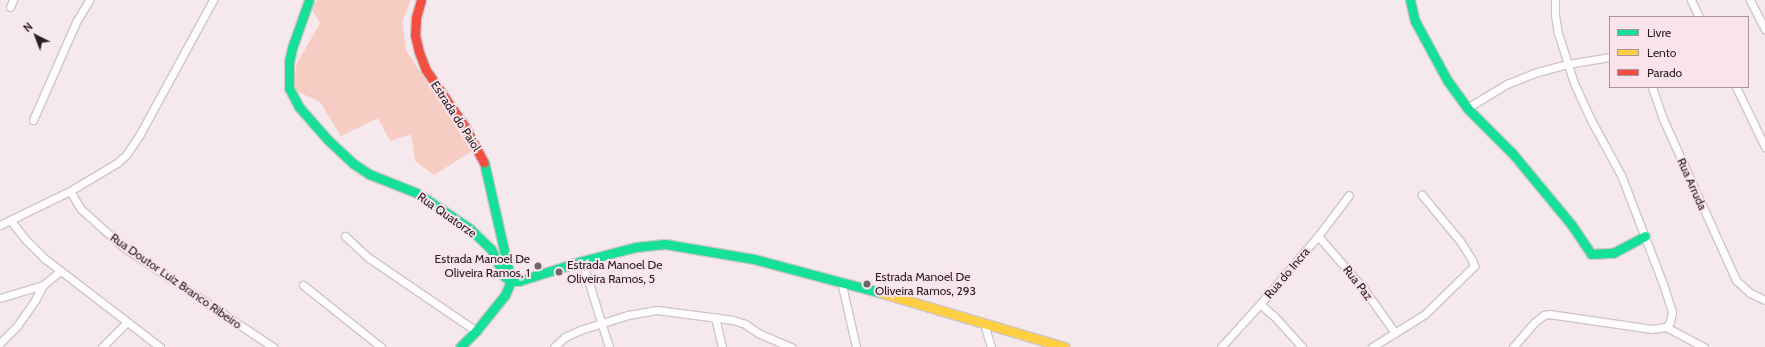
<!DOCTYPE html>
<html>
<head>
<meta charset="utf-8">
<style>
  body { margin:0 }
  #map { position:relative; width:1765px; height:347px; overflow:hidden; background:#f5e9ed; font-family:Cabin,sans-serif }
  div>[style] { position:absolute }
  [style*='--x'] { left:calc(var(--x)*1px); top:calc(var(--y)*1px); width:calc(var(--w)*1px); rotate:calc(var(--a)*1deg) }
  .green>* { inset:0; background:#f7ccc2 }
  .roads { filter:drop-shadow(1px 0 #cfc6c9) drop-shadow(-1px 0 #cfc6c9) drop-shadow(0 1px #cfc6c9) drop-shadow(0 -1px #cfc6c9) }
  .street>* { height:7px; margin:-3.5px; padding:0 3.5px; transform-origin:3.5px; border-radius:3.5px; background:#fefcfc }
  .fast>* { height:9px; margin:-4.5px; padding:0 4.5px; transform-origin:4.5px; border-radius:4.5px; background:#16e098 }
  .slow>* { height:9px; margin:-4.5px; padding:0 4.5px; transform-origin:4.5px; border-radius:4.5px; background:#ffcf43 }
  .jam>* { height:9px; margin:-4.5px; padding:0 4.5px; transform-origin:4.5px; border-radius:4.5px; background:#f24e42 }
  .dots>* { width:11px; height:11px; translate:-50% -50%; box-sizing:border-box; border:2px solid #fbe3eb; border-radius:50% }
  span { translate:-50% -50%; white-space:nowrap; text-align:center; line-height:1.15; -webkit-text-stroke:4px #fbe3eb; paint-order:stroke }
  .street-label { font-size:12px; color:#282022 }
  .poi-label { font-size:12px; color:#282022 }
  .right { translate:-100% -50%; text-align:right }
  .left { translate:0 -50%; text-align:left }
  .legend { position:absolute; left:1609px; top:16px; width:140px; height:72px; box-sizing:border-box; background:#fbe3eb; border:1px solid #a7959b; margin:0; padding:5px 7px; list-style:none; font-size:12px; color:#282022 }
  .legend li { display:flex; align-items:center; gap:8px; height:20px }
  .legend b { width:20px; border:1px solid #a7959b }
  .north { position:absolute; left:16px; top:16px; width:40px; height:40px; -webkit-text-stroke:3px #fbe3eb; paint-order:stroke; rotate:318deg; font-size:11px; font-weight:700; line-height:16px; text-align:center; color:#282022 }
  .north::after { content:''; display:block; margin:auto; width:14px; height:18px; background:#282022; clip-path:polygon(50% 0,100% 100%,50% 72%,0 100%) }
</style>
</head>
<body>
<div id="map">
  <div class="green">
    <i style="clip-path:polygon(317px 0,411px 0,402px 22px,406px 50px,472px 151px,434px 175px,415px 161px,411px 134px,390px 141px,378px 118px,341px 136px,320px 102px,294px 90px,296px 65px,320px 23px,311px 8px)"></i>
  </div>
  <div class="roads">
    <div class="street">
      <i style="--x:1555;--y:0;--w:15;--a:90"></i>
      <i style="--x:1555;--y:15;--w:18;--a:81"></i>
      <i style="--x:1558;--y:33;--w:52;--a:72.3"></i>
      <i style="--x:1574;--y:83;--w:41;--a:65.3"></i>
      <i style="--x:1591;--y:120;--w:63;--a:61.4"></i>
      <i style="--x:1621;--y:175;--w:117;--a:68.9"></i>
      <i style="--x:1663;--y:284;--w:29;--a:72"></i>
      <i style="--x:1672;--y:312;--w:10;--a:101"></i>
      <i style="--x:1670;--y:322;--w:6;--a:129"></i>
      <i style="--x:1691;--y:0;--w:19;--a:65"></i>
      <i style="--x:1750;--y:0;--w:33;--a:63"></i>
      <i style="--x:10;--y:7;--w:8;--a:-67"></i>
      <i style="--x:1652;--y:87;--w:34;--a:71"></i>
      <i style="--x:1663;--y:119;--w:177;--a:65.6"></i>
      <i style="--x:1736;--y:280;--w:19;--a:43"></i>
      <i style="--x:1750;--y:293;--w:17;--a:25"></i>
      <i style="--x:1736;--y:87;--w:67;--a:64.2"></i>
      <i style="--x:1467;--y:108;--w:47;--a:-31"></i>
      <i style="--x:1507;--y:84;--w:29;--a:-22"></i>
      <i style="--x:1534;--y:73;--w:35;--a:-15"></i>
      <i style="--x:1568;--y:64;--w:43;--a:-9.5"></i>
      <i style="--x:33;--y:120;--w:107;--a:-66.3"></i>
      <i style="--x:76;--y:22;--w:26;--a:-59"></i>
      <i style="--x:70;--y:191;--w:21;--a:59"></i>
      <i style="--x:81;--y:209;--w:55;--a:42.1"></i>
      <i style="--x:122;--y:246;--w:182;--a:33.8"></i>
      <i style="--x:11;--y:221;--w:23;--a:52"></i>
      <i style="--x:25;--y:239;--w:27;--a:45"></i>
      <i style="--x:44;--y:258;--w:146;--a:37.5"></i>
      <i style="--x:0;--y:225;--w:78;--a:-25.9"></i>
      <i style="--x:70;--y:191;--w:55;--a:-30.8"></i>
      <i style="--x:117;--y:163;--w:12;--a:-42"></i>
      <i style="--x:126;--y:155;--w:25;--a:-56"></i>
      <i style="--x:140;--y:134;--w:153;--a:-61.4"></i>
      <i style="--x:345;--y:236;--w:33;--a:43"></i>
      <i style="--x:369;--y:258;--w:130;--a:34.3"></i>
      <i style="--x:1318;--y:236;--w:70;--a:49"></i>
      <i style="--x:1364;--y:289;--w:54;--a:54.8"></i>
      <i style="--x:582;--y:261;--w:90;--a:72.6"></i>
      <i style="--x:841;--y:281;--w:68;--a:77.2"></i>
      <i style="--x:303;--y:285;--w:100;--a:38.5"></i>
      <i style="--x:0;--y:298;--w:45;--a:-16.8"></i>
      <i style="--x:43;--y:285;--w:22;--a:-39"></i>
      <i style="--x:1260;--y:304;--w:18;--a:41"></i>
      <i style="--x:1274;--y:316;--w:42;--a:47.9"></i>
      <i style="--x:715;--y:317;--w:31;--a:77"></i>
      <i style="--x:984;--y:324;--w:24;--a:73"></i>
      <i style="--x:0;--y:343;--w:24;--a:-45"></i>
      <i style="--x:17;--y:326;--w:32;--a:-55"></i>
      <i style="--x:35;--y:300;--w:17;--a:-62"></i>
      <i style="--x:102;--y:347;--w:35;--a:-45"></i>
      <i style="--x:554;--y:347;--w:15;--a:-42"></i>
      <i style="--x:565;--y:337;--w:17;--a:-25"></i>
      <i style="--x:580;--y:330;--w:50;--a:-17.4"></i>
      <i style="--x:628;--y:315;--w:29;--a:-10"></i>
      <i style="--x:657;--y:310;--w:77;--a:7.5"></i>
      <i style="--x:733;--y:320;--w:13;--a:18"></i>
      <i style="--x:745;--y:324;--w:18;--a:34"></i>
      <i style="--x:760;--y:334;--w:34;--a:23"></i>
      <i style="--x:1221;--y:347;--w:58;--a:-47.8"></i>
      <i style="--x:1260;--y:304;--w:89;--a:-49.5"></i>
      <i style="--x:1318;--y:236;--w:51;--a:-52.9"></i>
      <i style="--x:1372;--y:347;--w:62;--a:-31.9"></i>
      <i style="--x:1425;--y:314;--w:69;--a:-44.4"></i>
      <i style="--x:1474;--y:266;--w:6;--a:-108"></i>
      <i style="--x:1472;--y:260;--w:22;--a:-122"></i>
      <i style="--x:1460;--y:241;--w:60;--a:-129.6"></i>
      <i style="--x:1513;--y:347;--w:33;--a:-49"></i>
      <i style="--x:1535;--y:322;--w:11;--a:-38"></i>
      <i style="--x:1544;--y:315;--w:5;--a:-11"></i>
      <i style="--x:1549;--y:314;--w:104;--a:8.3"></i>
      <i style="--x:1652;--y:329;--w:14;--a:-8"></i>
      <i style="--x:1666;--y:327;--w:43;--a:27.8"></i>
    </div>
    <div class="fast">
      <i style="--x:309;--y:0;--w:51;--a:109.5"></i>
      <i style="--x:292;--y:48;--w:14;--a:102"></i>
      <i style="--x:289;--y:62;--w:26;--a:90"></i>
      <i style="--x:289;--y:88;--w:21;--a:62"></i>
      <i style="--x:299;--y:107;--w:44;--a:48.7"></i>
      <i style="--x:328;--y:140;--w:35;--a:43"></i>
      <i style="--x:354;--y:164;--w:18;--a:34"></i>
      <i style="--x:369;--y:174;--w:52;--a:21.6"></i>
      <i style="--x:417;--y:193;--w:63;--a:33.9"></i>
      <i style="--x:469;--y:228;--w:30;--a:44"></i>
      <i style="--x:491;--y:249;--w:30;--a:64"></i>
      <i style="--x:504;--y:276;--w:9;--a:36"></i>
      <i style="--x:1410;--y:0;--w:22;--a:77"></i>
      <i style="--x:1415;--y:21;--w:67;--a:61.5"></i>
      <i style="--x:1447;--y:80;--w:34;--a:54"></i>
      <i style="--x:1467;--y:108;--w:65;--a:45"></i>
      <i style="--x:1513;--y:154;--w:91;--a:50.4"></i>
      <i style="--x:1571;--y:224;--w:36;--a:56"></i>
      <i style="--x:1591;--y:254;--w:22;--a:-3"></i>
      <i style="--x:1613;--y:253;--w:36;--a:-28"></i>
      <i style="--x:511;--y:281;--w:8;--a:0"></i>
      <i style="--x:519;--y:281;--w:66;--a:-17.6"></i>
      <i style="--x:582;--y:261;--w:56;--a:-14.5"></i>
      <i style="--x:636;--y:247;--w:29;--a:-6"></i>
      <i style="--x:665;--y:244;--w:90;--a:9.6"></i>
      <i style="--x:754;--y:259;--w:132;--a:14.9"></i>
      <i style="--x:460;--y:347;--w:23;--a:-45"></i>
      <i style="--x:476;--y:331;--w:46;--a:-51.1"></i>
      <i style="--x:505;--y:295;--w:15;--a:-67"></i>
      <i style="--x:511;--y:281;--w:122;--a:-102.8"></i>
    </div>
    <div class="slow">
      <i style="--x:882;--y:293;--w:190;--a:16.5"></i>
    </div>
    <div class="jam">
      <i style="--x:421;--y:0;--w:19;--a:106"></i>
      <i style="--x:416;--y:18;--w:17;--a:93"></i>
      <i style="--x:415;--y:35;--w:17;--a:77"></i>
      <i style="--x:419;--y:52;--w:19;--a:69"></i>
      <i style="--x:426;--y:70;--w:69;--a:55.6"></i>
      <i style="--x:465;--y:127;--w:40;--a:62"></i>
    </div>
  </div>
  <div class="dots">
    <i style="left:538px;top:266px;background:#706669"></i>
    <i style="left:559px;top:272px;background:#706669"></i>
    <i style="left:867px;top:284px;background:#706669"></i>
  </div>
  <div class="street-label">
    <span style="left:456px;top:116px;rotate:57deg">Estrada do Paiol</span>
    <span style="left:1692px;top:184px;rotate:66deg">Rua Arruda</span>
    <span style="left:447px;top:215px;rotate:35deg">Rua Quatorze</span>
    <span style="left:1287px;top:273px;rotate:-50deg">Rua do Incra</span>
    <span style="left:176px;top:281px;rotate:35deg">Rua Doutor Luiz Branco Ribeiro</span>
    <span style="left:1358px;top:283px;rotate:52deg">Rua Paz</span>
  </div>
  <div class="poi-label">
    <span class="right" style="left:530px;top:266px">Estrada Manoel De<br>Oliveira Ramos, 1</span>
    <span class="left" style="left:567px;top:272px">Estrada Manoel De<br>Oliveira Ramos, 5</span>
    <span class="left" style="left:875px;top:284px">Estrada Manoel De<br>Oliveira Ramos, 293</span>
  </div>
  <ul class="legend">
  <li><b style="height:5px;background:#16e098"></b>Livre</li>
  <li><b style="height:5px;background:#ffcf43"></b>Lento</li>
  <li><b style="height:5px;background:#f24e42"></b>Parado</li>
  </ul>
  <div class="north">N</div>
</div>
</body>
</html>
